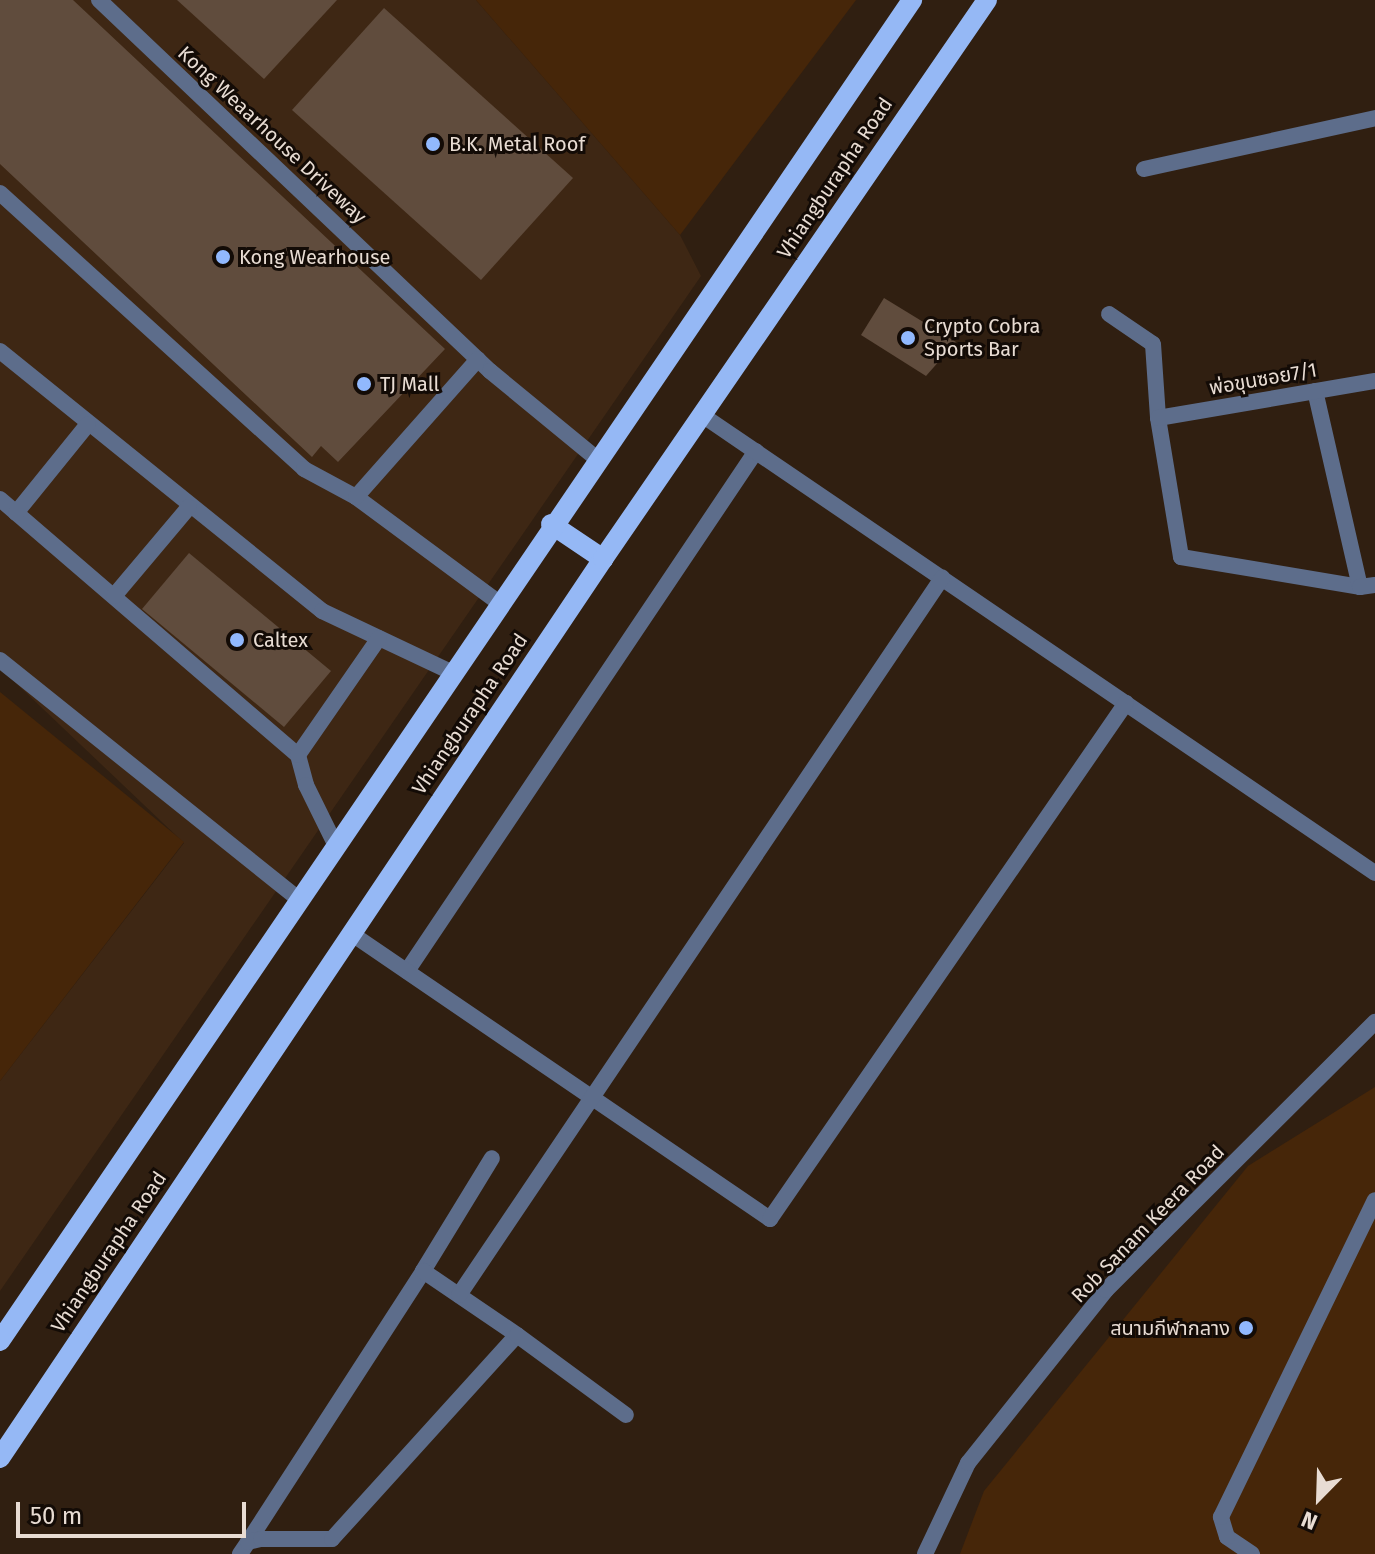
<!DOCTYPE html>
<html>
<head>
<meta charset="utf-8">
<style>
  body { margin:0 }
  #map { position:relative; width:1375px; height:1554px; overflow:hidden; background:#301f11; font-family:"Fira Sans","Noto Sans Thai",sans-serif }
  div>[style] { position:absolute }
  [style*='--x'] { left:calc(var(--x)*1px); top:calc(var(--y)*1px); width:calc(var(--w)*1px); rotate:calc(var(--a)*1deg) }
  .built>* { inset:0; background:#3e2714 }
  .green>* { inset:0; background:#462609 }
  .building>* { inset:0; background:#604c3d }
  .lane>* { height:16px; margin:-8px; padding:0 8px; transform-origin:8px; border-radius:8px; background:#5d6d8b }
  .street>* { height:16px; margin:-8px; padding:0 8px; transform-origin:8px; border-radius:8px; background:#5d6d8b }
  .primary>* { height:20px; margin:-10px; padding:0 10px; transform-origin:10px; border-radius:10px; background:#95b8f5 }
  .dots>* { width:22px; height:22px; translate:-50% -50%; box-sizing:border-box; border:4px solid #130b06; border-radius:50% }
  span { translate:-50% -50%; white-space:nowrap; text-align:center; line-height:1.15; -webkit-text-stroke:6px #130b06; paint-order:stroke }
  .street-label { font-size:20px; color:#e8dcd3 }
  .poi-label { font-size:20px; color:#e8dcd3 }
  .left { translate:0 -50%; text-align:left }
  .right { translate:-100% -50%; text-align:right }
  .north { position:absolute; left:1279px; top:1458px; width:80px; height:80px; -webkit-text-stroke:6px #130b06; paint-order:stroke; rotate:203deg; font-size:22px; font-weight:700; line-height:32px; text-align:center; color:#e8dcd3 }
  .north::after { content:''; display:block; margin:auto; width:28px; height:36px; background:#e8dcd3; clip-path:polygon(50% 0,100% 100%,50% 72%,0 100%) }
  .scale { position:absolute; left:16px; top:1502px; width:230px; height:36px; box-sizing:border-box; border:4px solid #e8dcd3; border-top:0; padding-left:10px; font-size:24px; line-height:28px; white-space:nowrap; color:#e8dcd3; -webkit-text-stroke:6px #130b06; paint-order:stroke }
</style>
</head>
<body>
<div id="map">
  <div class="built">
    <i style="clip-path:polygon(0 0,476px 0,680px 235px,701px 276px,0 1291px,0 1081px,184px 843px,0 668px)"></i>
  </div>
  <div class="green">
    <i style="clip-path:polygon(476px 0,856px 0,680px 235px)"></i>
    <i style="clip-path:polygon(0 692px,184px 842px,0 1081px)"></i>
    <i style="clip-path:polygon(1375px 1087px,1375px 1554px,960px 1554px,984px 1491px,1248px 1166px)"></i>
  </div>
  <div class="building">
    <i style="clip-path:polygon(0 0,73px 0,445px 349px,338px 462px,321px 446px,312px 457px,0 164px)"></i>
    <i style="clip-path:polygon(177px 0,337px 0,264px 79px)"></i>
    <i style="clip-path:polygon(384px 8px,573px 178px,481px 280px,292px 110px)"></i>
    <i style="clip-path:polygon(884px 298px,956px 342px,926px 376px,861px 335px)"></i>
    <i style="clip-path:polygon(189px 553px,331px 671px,284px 727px,142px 609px)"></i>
  </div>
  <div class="lane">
    <i style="--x:99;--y:0;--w:539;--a:43.5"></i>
    <i style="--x:490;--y:371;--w:137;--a:39.4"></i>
    <i style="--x:1144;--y:169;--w:237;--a:-12.4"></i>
    <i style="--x:0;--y:193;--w:411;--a:42.2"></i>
    <i style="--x:304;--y:469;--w:59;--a:28.3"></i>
    <i style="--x:356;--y:497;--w:177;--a:36.5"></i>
    <i style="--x:1109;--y:314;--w:53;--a:34.3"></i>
    <i style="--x:1153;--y:344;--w:74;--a:86.1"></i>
    <i style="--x:1158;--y:418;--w:141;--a:80.6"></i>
    <i style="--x:1181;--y:557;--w:181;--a:9.5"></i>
    <i style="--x:1360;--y:587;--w:201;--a:-102.9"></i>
    <i style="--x:0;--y:351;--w:414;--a:38.9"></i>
    <i style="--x:322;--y:611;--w:143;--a:25.3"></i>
    <i style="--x:1158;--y:418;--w:220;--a:-9.7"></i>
    <i style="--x:356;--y:497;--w:184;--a:-48.5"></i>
    <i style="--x:0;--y:499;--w:393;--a:40.7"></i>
    <i style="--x:298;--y:755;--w:31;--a:75"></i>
    <i style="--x:306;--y:785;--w:66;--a:63.8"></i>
    <i style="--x:16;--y:513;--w:114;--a:-51"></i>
    <i style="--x:114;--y:596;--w:116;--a:-49.9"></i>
    <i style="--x:0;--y:660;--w:382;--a:38.7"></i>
    <i style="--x:298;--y:755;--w:142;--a:-55.3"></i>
    <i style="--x:407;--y:971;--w:626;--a:-56.13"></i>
    <i style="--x:423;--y:1271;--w:132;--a:-58.6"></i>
    <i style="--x:248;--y:1542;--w:323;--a:-57.1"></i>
    <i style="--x:423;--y:1271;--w:114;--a:34.2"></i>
    <i style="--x:240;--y:1554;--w:14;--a:-56"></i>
    <i style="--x:248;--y:1542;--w:13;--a:-13"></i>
    <i style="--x:261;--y:1539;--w:71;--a:0"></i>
    <i style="--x:332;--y:1539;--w:275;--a:-47.8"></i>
    <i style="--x:517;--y:1335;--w:135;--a:36.3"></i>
    <i style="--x:1252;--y:1554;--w:30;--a:-146"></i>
    <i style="--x:1227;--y:1537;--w:21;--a:-107"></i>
    <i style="--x:1221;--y:1517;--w:352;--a:-64.1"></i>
  </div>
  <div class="street">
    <i style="--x:702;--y:415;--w:814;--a:34.24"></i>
    <i style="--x:1360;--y:587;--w:15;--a:-8"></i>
    <i style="--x:352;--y:934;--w:506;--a:34.29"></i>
    <i style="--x:770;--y:1219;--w:627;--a:-55.4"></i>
    <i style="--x:459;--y:1295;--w:865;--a:-56.03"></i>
    <i style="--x:925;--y:1554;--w:101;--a:-64.7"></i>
    <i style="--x:968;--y:1463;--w:221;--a:-51.4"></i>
    <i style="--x:1106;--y:1290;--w:380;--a:-44.9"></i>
  </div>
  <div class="primary">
    <i style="--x:551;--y:524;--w:63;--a:33.9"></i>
    <i style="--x:0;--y:1341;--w:1622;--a:-55.78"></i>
    <i style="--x:0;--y:1458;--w:1083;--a:-56.15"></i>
    <i style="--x:603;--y:559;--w:678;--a:-55.51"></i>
  </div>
  <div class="dots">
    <i style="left:433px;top:144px;background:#91b8fd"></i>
    <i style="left:223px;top:257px;background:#91b8fd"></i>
    <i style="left:908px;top:338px;background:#91b8fd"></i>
    <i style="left:364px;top:384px;background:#91b8fd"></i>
    <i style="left:237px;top:640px;background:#91b8fd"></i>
    <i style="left:1246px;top:1328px;background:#91b8fd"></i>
  </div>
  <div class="street-label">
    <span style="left:272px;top:135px;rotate:43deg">Kong Weaarhouse Driveway</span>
    <span style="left:835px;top:178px;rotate:-56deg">Vhiangburapha Road</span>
    <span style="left:1263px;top:379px;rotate:-10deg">พ่อขุนซอย7/1</span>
    <span style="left:470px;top:714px;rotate:-56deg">Vhiangburapha Road</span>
    <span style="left:1148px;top:1224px;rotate:-46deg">Rob Sanam Keera Road</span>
    <span style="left:109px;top:1252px;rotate:-56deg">Vhiangburapha Road</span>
  </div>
  <div class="poi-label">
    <span class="left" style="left:449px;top:144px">B.K. Metal Roof</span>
    <span class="left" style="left:239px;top:257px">Kong Wearhouse</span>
    <span class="left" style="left:924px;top:338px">Crypto Cobra<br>Sports Bar</span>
    <span class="left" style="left:380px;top:384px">TJ Mall</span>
    <span class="left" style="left:253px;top:640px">Caltex</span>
    <span class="right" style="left:1230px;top:1328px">สนามกีฬากลาง</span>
  </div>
  <div class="north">N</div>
  <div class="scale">50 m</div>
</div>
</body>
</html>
